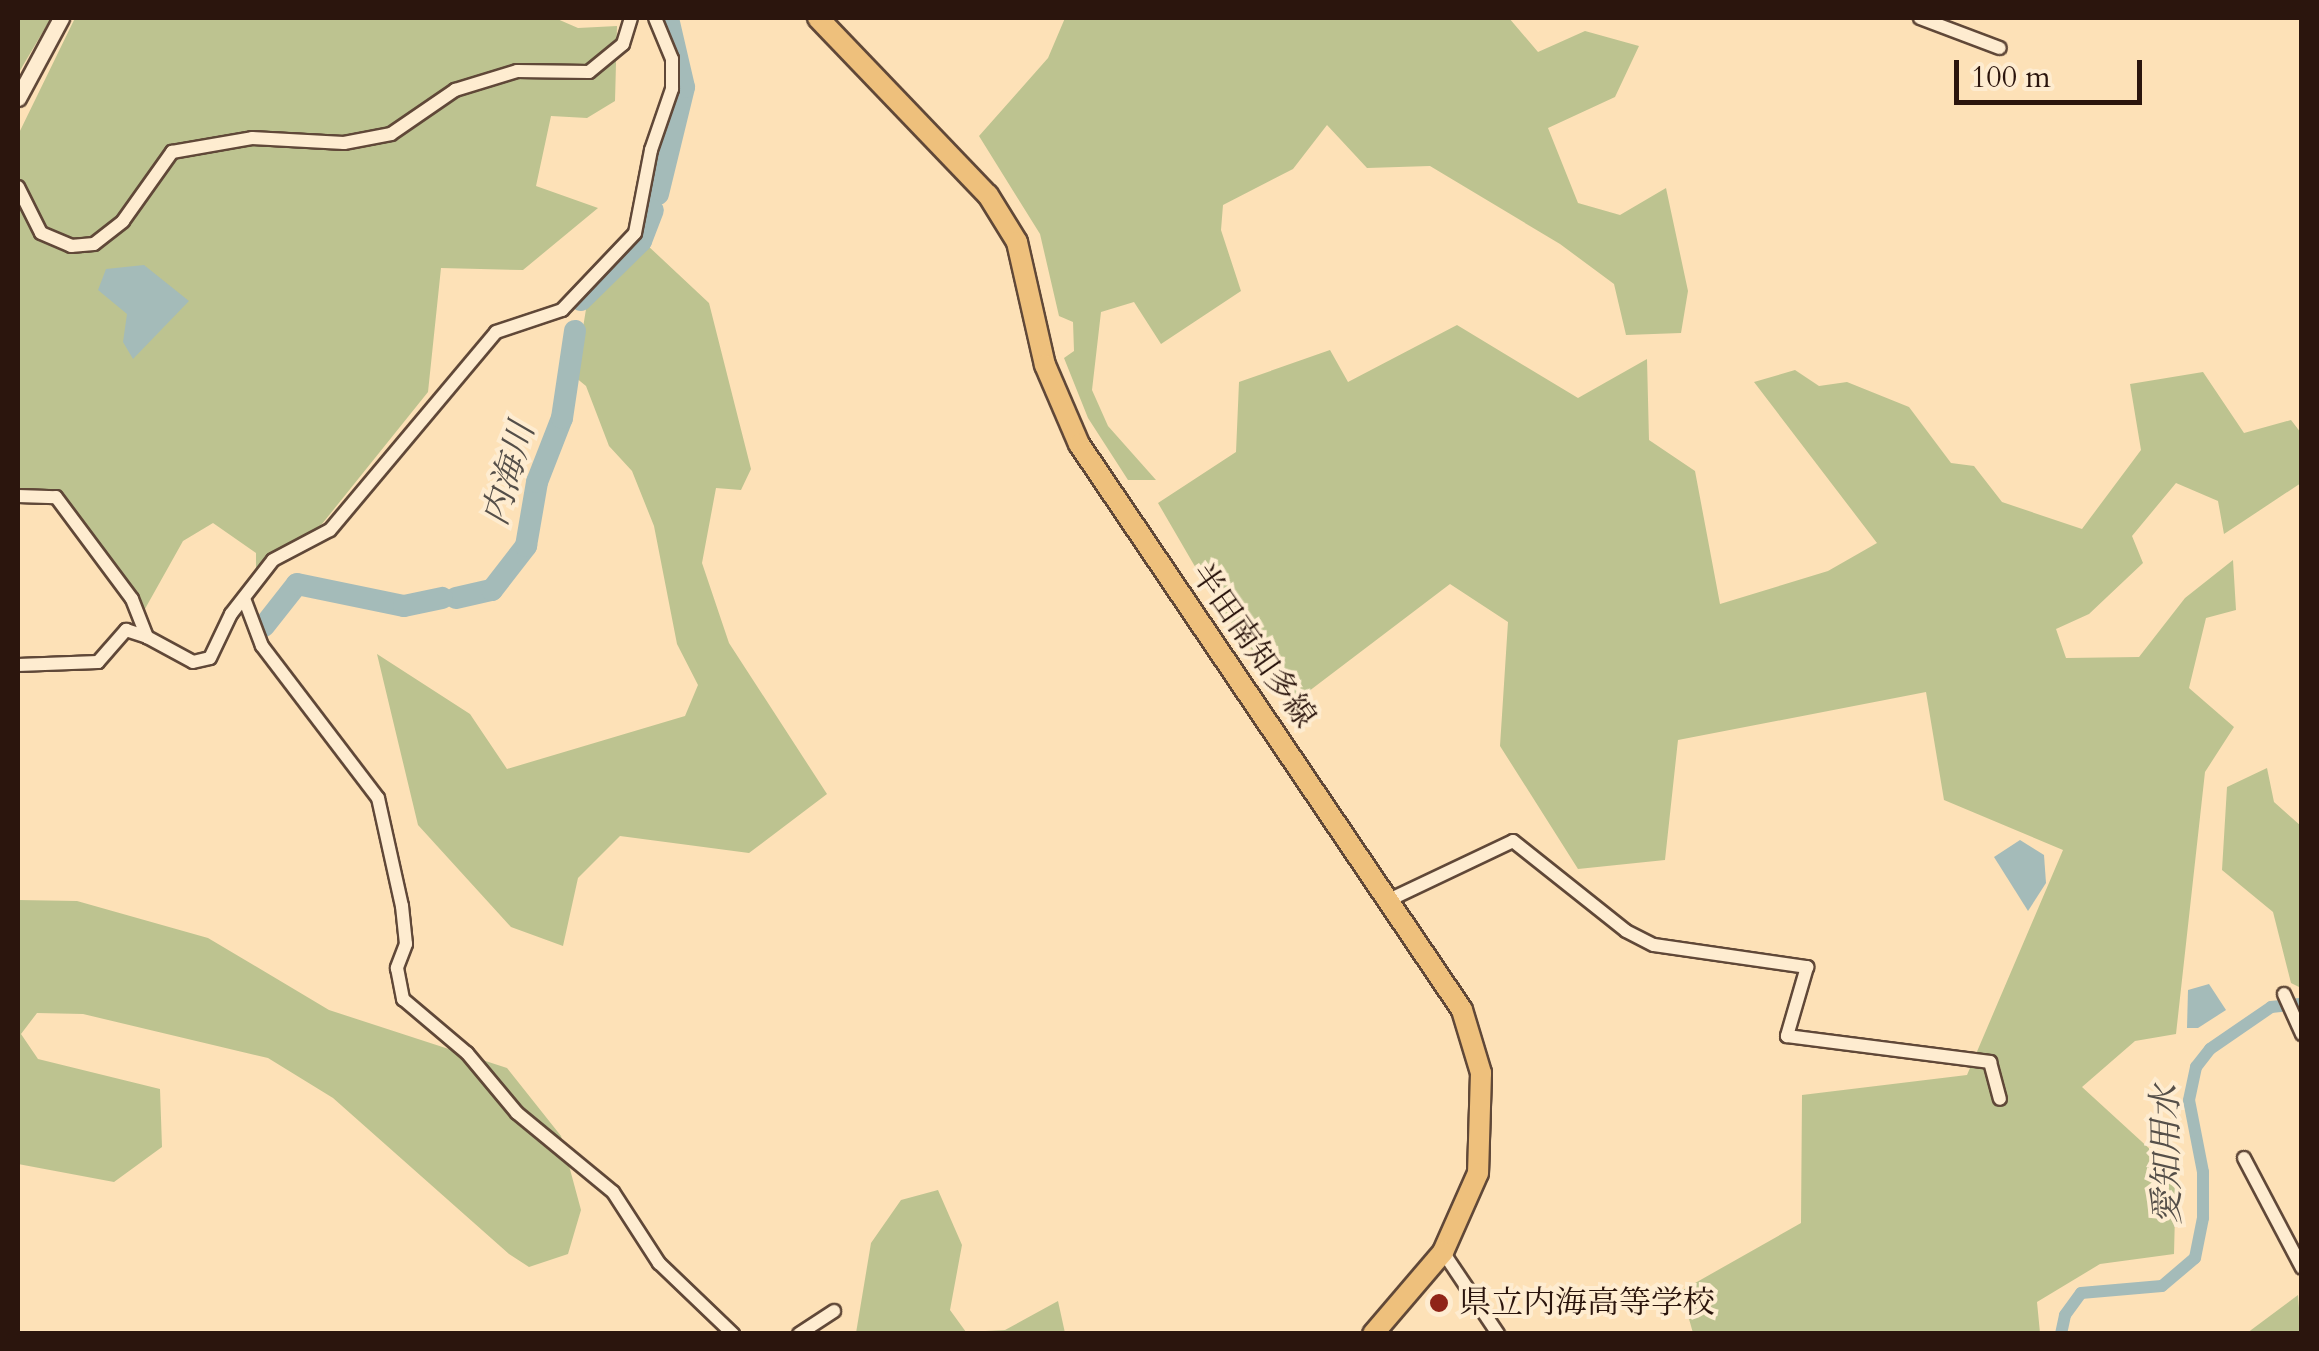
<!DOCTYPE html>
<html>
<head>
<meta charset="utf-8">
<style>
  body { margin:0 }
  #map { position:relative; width:2319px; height:1351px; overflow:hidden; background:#fde1b7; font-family:Cardo,"Noto Serif JP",serif }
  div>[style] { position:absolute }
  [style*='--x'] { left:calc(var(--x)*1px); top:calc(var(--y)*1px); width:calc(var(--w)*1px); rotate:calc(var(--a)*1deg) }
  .green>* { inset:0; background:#bdc390 }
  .water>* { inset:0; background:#a4bbb9 }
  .canal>* { height:12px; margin:-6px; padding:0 6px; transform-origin:6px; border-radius:6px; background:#a4bbb9 }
  .river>* { height:22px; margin:-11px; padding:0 11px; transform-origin:11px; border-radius:11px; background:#a4bbb9 }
  .roads { filter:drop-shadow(2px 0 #604838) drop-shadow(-2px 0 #604838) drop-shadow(0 2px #604838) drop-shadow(0 -2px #604838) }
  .minor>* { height:12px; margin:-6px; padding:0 6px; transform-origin:6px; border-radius:6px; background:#feecd0 }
  .tertiary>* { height:15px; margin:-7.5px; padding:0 7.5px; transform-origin:7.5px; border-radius:7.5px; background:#feecd0 }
  .primary>* { height:20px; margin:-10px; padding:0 10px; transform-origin:10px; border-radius:10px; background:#eec07c }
  .dots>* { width:28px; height:28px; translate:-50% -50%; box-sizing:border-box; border:5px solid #feecd0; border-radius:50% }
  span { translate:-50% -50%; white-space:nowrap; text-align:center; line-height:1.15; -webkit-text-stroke:8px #feecd0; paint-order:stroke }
  .street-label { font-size:32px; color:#2b150d }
  .poi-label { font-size:32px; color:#2b150d }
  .left { translate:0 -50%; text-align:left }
  .water-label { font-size:35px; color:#554f49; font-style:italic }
  .frame { position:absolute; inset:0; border:20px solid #2b150d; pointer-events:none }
  .scale { position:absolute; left:1954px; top:60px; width:188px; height:45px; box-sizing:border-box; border:5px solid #2b150d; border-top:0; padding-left:12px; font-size:30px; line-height:35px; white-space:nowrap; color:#2b150d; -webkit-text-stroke:8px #feecd0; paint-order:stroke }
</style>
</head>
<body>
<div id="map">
  <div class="green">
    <i style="clip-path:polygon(18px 18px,51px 18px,18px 74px)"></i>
    <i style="clip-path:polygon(75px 18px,555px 18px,578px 28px,617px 26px,615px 101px,587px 118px,551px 116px,536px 186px,598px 208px,523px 270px,441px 268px,428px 392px,322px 524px,256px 569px,256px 553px,213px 523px,183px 541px,141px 616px,59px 494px,18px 490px,18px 135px)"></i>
    <i style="clip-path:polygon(1065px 18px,1509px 18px,1538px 52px,1585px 31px,1639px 46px,1615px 97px,1548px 128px,1578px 203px,1620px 215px,1666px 188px,1688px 291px,1681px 333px,1626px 335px,1614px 284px,1560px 244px,1430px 166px,1367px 168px,1327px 125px,1293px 169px,1223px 205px,1221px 230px,1241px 291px,1161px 344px,1134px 302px,1101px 312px,1092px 390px,1108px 426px,1156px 480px,1128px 480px,1088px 418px,1064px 358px,1074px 351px,1073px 322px,1059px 316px,1040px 234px,979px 136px,1048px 58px)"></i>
    <i style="clip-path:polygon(646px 244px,709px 303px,751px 469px,741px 490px,716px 488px,702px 563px,729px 643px,827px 794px,749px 853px,620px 836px,578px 878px,563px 946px,511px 927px,418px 825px,377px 654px,470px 714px,507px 769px,685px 716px,698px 685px,677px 644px,654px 526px,632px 471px,609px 446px,586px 386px,575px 377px,587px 303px)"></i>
    <i style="clip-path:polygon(1457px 325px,1578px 398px,1647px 359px,1649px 440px,1695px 471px,1720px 604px,1828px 571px,1877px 543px,1754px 382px,1795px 370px,1819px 386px,1847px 382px,1909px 407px,1951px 463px,1974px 466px,2002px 502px,2082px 529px,2141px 450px,2130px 384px,2203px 372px,2244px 433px,2291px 420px,2301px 433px,2301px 483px,2224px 534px,2218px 501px,2176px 483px,2132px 536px,2143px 563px,2089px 614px,2056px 629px,2066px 658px,2139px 657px,2185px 598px,2233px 560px,2236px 610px,2206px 618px,2189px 688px,2234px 727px,2205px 772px,2176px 1034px,2135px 1041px,2082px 1087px,2176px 1173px,2174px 1254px,2100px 1264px,2037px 1302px,2040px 1333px,1693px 1333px,1681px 1291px,1801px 1223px,1802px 1095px,1967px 1075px,2063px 850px,1944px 800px,1926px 692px,1678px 740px,1665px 860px,1578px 869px,1500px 746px,1508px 622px,1450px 584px,1292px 704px,1215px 601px,1158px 503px,1236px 452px,1239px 382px,1330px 350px,1348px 382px)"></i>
    <i style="clip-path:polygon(2267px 768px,2274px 802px,2301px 826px,2301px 988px,2291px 983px,2273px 912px,2222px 870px,2227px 787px)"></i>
    <i style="clip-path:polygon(18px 900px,77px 901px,208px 938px,329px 1010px,507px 1068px,561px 1136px,581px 1210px,568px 1254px,529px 1267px,509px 1254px,333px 1098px,268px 1058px,83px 1014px,37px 1013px,21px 1034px,38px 1059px,160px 1089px,162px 1147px,114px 1182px,18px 1164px)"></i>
    <i style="clip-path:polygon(938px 1190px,962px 1245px,950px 1310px,966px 1332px,1005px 1330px,1058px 1301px,1065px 1333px,856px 1333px,871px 1243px,901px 1200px)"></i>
    <i style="clip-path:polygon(2298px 1295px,2301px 1333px,2247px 1333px)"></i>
  </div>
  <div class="water">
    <i style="clip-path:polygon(144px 265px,189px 301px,133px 359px,123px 342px,127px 314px,98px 290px,106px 269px)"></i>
    <i style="clip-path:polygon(2020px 840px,2044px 855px,2046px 883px,2028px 911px,1994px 857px)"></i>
    <i style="clip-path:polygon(2209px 984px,2226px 1010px,2198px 1028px,2187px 1028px,2188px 990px)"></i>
  </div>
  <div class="canal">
    <i style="--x:2061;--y:1334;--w:19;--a:-78"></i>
    <i style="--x:2065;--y:1315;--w:27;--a:-54"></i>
    <i style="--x:2081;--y:1293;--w:81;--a:-4.9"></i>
    <i style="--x:2162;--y:1286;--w:43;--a:-40.3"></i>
    <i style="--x:2195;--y:1258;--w:41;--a:-78.7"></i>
    <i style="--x:2203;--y:1218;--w:46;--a:-90"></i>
    <i style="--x:2203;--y:1172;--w:73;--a:-101"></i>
    <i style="--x:2189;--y:1100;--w:34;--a:-78"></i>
    <i style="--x:2196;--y:1067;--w:23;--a:-52"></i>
    <i style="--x:2210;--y:1049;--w:74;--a:-34.5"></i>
    <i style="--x:2271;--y:1007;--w:31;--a:-6"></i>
  </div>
  <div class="river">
    <i style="--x:658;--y:194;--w:110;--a:-76.3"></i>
    <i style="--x:684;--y:87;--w:71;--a:-103.1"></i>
    <i style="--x:581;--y:300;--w:84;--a:-44.5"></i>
    <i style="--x:641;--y:241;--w:33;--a:-69"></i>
    <i style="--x:456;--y:598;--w:37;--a:-13"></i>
    <i style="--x:492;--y:590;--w:56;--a:-52.3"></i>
    <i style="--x:526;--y:546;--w:65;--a:-80.2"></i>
    <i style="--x:537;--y:482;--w:69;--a:-68.7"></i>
    <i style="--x:562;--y:418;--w:88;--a:-81.5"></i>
    <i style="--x:264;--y:626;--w:53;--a:-51.8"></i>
    <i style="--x:297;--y:584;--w:109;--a:11.6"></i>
    <i style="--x:404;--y:606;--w:39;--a:-12"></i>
  </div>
  <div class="roads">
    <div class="minor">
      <i style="--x:1920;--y:18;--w:85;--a:20.6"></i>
      <i style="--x:18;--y:187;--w:51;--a:63.4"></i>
      <i style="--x:41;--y:233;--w:33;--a:23"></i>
      <i style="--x:71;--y:246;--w:23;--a:-5"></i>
      <i style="--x:94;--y:244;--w:37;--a:-38"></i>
      <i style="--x:123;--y:221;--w:85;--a:-54.6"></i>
      <i style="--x:172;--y:152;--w:81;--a:-9.9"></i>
      <i style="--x:252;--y:138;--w:92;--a:3.1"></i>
      <i style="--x:344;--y:143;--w:48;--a:-10.8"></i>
      <i style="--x:391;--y:134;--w:78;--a:-34.5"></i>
      <i style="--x:455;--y:90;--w:65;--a:-17"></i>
      <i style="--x:517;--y:71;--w:72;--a:0.8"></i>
      <i style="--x:589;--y:72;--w:44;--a:-39.5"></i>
      <i style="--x:623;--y:44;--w:27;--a:-73"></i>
      <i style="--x:18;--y:496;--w:38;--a:2"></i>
      <i style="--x:56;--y:497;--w:127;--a:53.3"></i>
      <i style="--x:132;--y:599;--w:41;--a:68.5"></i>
      <i style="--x:147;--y:637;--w:52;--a:28.5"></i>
      <i style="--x:193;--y:662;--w:17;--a:-13"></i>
      <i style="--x:210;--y:658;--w:49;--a:-64.5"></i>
      <i style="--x:231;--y:614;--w:68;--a:-52.1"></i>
      <i style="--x:273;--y:560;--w:64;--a:-27.8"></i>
      <i style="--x:330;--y:530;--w:258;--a:-50"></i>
      <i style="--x:496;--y:332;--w:70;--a:-18.4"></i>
      <i style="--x:562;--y:310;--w:106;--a:-46.5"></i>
      <i style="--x:635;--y:233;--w:85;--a:-79.1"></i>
      <i style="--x:651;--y:150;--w:65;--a:-71"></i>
      <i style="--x:672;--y:89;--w:30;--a:-90"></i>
      <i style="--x:672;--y:59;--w:44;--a:-112.5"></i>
      <i style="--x:245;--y:601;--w:48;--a:69.3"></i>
      <i style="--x:262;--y:646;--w:191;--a:52.7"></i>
      <i style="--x:378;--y:798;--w:111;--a:77.5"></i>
      <i style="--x:402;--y:906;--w:38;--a:84"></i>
      <i style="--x:406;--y:944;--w:26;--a:111"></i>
      <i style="--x:397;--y:968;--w:32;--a:79"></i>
      <i style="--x:403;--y:999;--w:84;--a:40.2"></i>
      <i style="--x:467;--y:1053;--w:78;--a:50.2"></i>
      <i style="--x:517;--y:1113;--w:124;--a:39.5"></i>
      <i style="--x:613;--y:1192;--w:85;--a:57.1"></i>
      <i style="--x:659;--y:1263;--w:103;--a:43.8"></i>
      <i style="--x:18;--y:665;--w:80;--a:-2.1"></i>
      <i style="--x:98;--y:662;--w:43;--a:-48.8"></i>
      <i style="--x:126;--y:630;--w:22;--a:18"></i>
      <i style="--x:1391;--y:899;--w:135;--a:-25.4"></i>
      <i style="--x:1513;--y:841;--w:144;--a:38.5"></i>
      <i style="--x:1626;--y:931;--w:31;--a:27"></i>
      <i style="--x:1654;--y:945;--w:155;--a:8.2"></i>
      <i style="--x:1807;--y:967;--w:72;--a:106.2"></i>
      <i style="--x:1787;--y:1036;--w:205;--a:7.3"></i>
      <i style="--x:1990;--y:1062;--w:38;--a:75"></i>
      <i style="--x:2284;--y:994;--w:44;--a:65.8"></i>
      <i style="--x:2244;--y:1158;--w:124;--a:62.2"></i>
      <i style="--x:1443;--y:1252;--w:99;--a:56.1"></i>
      <i style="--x:799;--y:1334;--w:42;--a:-33.3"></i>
    </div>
    <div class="tertiary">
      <i style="--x:18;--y:98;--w:91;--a:-61.7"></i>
    </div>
    <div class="primary">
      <i style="--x:818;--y:18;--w:245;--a:46.2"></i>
      <i style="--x:988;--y:195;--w:55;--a:58.3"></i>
      <i style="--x:1017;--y:242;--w:126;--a:77.2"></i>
      <i style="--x:1045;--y:365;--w:86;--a:66.7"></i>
      <i style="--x:1079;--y:444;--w:683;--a:55.91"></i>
      <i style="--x:1462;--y:1010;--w:66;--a:73.2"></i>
      <i style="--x:1481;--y:1073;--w:100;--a:91.7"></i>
      <i style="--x:1478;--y:1173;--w:86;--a:113.9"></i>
      <i style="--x:1443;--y:1252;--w:108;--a:130.5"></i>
    </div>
  </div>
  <div class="dots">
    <i style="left:1439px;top:1303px;background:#8f2418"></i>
  </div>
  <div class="street-label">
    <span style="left:1253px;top:646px;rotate:55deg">半田南知多線</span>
  </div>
  <div class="poi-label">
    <span class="left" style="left:1459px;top:1303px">県立内海高等学校</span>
  </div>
  <div class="water-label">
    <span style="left:509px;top:474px;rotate:-74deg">内海川</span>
    <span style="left:2167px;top:1155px;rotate:-91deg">愛知用水</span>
  </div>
  <div class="frame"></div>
  <div class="scale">100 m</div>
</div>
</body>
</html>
